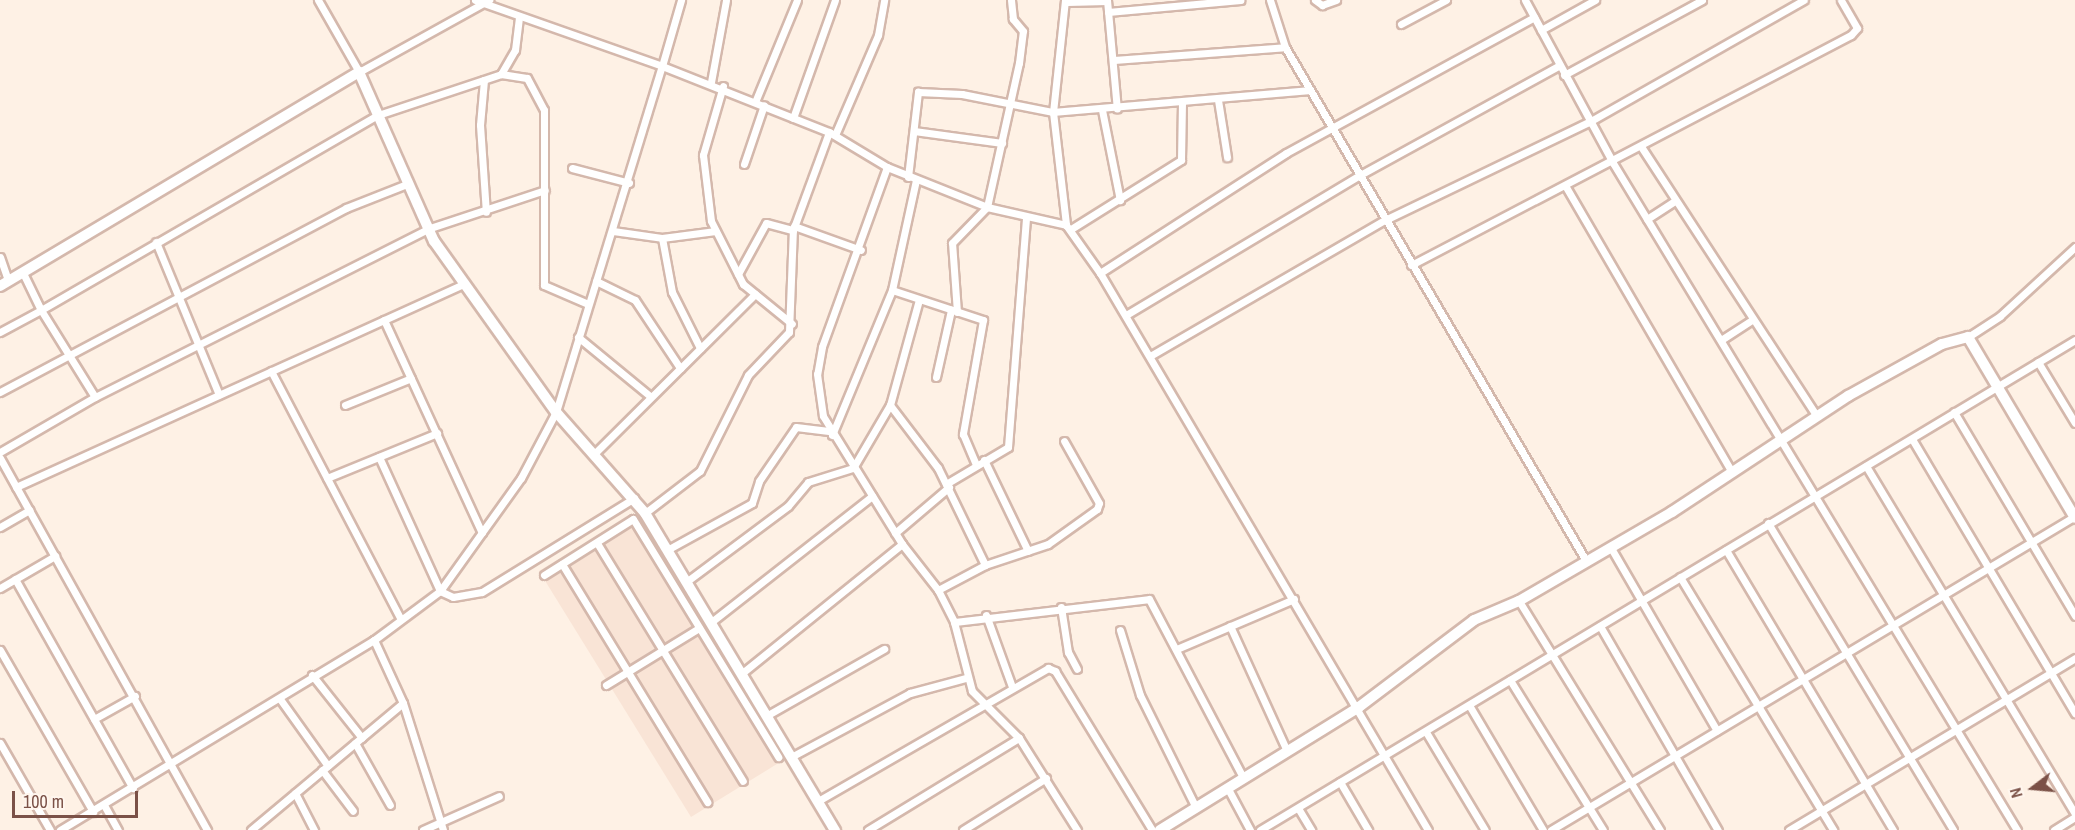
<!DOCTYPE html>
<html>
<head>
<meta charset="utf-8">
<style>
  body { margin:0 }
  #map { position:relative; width:2075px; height:830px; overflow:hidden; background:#fef1e5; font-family:"Archivo Narrow",sans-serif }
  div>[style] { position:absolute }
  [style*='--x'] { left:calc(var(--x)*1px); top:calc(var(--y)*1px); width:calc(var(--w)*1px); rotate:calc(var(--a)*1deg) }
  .residential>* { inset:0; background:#f9e4d6 }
  .roads { filter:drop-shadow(2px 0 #d4b8ac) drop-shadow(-2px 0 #d4b8ac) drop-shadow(0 2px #d4b8ac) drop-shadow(0 -2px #d4b8ac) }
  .street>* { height:7px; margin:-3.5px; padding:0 3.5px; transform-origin:3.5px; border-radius:3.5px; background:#fff }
  .secondary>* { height:10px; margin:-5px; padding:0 5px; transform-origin:5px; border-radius:5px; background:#fff }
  span { translate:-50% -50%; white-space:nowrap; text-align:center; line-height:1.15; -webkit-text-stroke:4.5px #fff6ee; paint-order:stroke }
  .north { position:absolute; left:2003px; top:758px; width:60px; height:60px; -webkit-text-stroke:4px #fff6ee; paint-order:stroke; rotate:254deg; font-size:16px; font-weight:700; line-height:24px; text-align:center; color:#7b5147 }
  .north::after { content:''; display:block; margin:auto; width:21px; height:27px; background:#7b5147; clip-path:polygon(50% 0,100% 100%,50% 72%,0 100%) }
  .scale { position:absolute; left:12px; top:791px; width:126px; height:27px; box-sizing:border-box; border:3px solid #7b5147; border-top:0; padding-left:8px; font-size:18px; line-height:21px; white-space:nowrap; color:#7b5147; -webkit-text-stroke:4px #fff6ee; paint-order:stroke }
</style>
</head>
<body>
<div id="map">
  <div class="residential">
    <i style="clip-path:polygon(633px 514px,785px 759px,691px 817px,539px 571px)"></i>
  </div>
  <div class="roads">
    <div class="street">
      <i style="--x:318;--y:0;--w:83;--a:60.3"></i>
      <i style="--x:359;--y:72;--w:149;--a:-29"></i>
      <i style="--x:475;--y:0;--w:198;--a:19.4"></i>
      <i style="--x:662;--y:66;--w:69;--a:-73.9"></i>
      <i style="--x:1065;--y:0;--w:113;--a:96.1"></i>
      <i style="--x:1053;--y:112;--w:114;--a:83.4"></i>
      <i style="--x:1066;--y:225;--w:59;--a:54.7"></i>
      <i style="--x:1100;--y:273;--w:646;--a:59.51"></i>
      <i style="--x:1107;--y:0;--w:109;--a:84.8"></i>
      <i style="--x:1270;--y:0;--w:49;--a:72.3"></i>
      <i style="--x:1285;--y:47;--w:593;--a:59.63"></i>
      <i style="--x:1315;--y:0;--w:9;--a:36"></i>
      <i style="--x:1322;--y:5;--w:15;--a:-20"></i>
      <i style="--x:1525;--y:0;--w:185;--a:61.6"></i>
      <i style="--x:1613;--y:163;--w:780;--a:58.8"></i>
      <i style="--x:1067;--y:2;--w:40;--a:-1.4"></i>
      <i style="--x:1108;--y:12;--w:133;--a:-5.2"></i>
      <i style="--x:1401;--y:24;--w:51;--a:-28.1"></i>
      <i style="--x:1541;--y:30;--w:62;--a:-29.1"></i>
      <i style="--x:1114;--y:60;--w:171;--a:-4.3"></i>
      <i style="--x:501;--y:74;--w:28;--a:-60"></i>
      <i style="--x:515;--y:50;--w:33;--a:-83"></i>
      <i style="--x:1564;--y:75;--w:157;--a:-28.5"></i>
      <i style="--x:484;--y:80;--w:45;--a:95.1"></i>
      <i style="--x:480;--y:125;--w:87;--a:86.1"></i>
      <i style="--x:711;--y:82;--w:83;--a:-79.6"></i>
      <i style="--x:723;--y:86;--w:72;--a:106.2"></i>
      <i style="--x:703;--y:155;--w:66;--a:83.1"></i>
      <i style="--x:711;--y:221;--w:71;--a:63.1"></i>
      <i style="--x:743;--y:284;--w:63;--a:39.2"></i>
      <i style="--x:1218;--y:100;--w:58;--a:81"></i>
      <i style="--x:755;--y:102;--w:110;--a:-67.6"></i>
      <i style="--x:1102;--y:110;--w:92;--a:78.7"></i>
      <i style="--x:793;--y:118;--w:125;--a:-70.4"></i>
      <i style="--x:914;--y:131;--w:89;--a:7.8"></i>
      <i style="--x:835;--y:135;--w:109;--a:-66.7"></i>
      <i style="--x:878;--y:35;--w:36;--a:-80"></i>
      <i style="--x:1642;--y:148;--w:320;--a:56.9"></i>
      <i style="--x:744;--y:164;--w:62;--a:-71.3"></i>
      <i style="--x:887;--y:167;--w:108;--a:21.8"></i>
      <i style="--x:987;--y:207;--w:81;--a:12.8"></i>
      <i style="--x:572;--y:168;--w:59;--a:14.7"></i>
      <i style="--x:908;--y:177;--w:86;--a:-83.3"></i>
      <i style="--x:918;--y:92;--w:44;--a:2.6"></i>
      <i style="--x:962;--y:94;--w:93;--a:11.2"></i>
      <i style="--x:1053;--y:112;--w:258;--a:-4.9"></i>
      <i style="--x:1566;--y:187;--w:328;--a:59.8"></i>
      <i style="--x:1647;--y:219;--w:33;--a:-33"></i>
      <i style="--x:794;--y:226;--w:71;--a:19.7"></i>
      <i style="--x:1071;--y:229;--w:130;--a:-32.1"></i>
      <i style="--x:1181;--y:160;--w:57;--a:-89"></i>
      <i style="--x:613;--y:231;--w:49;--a:8.1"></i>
      <i style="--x:662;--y:238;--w:54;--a:-7.4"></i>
      <i style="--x:662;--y:238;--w:55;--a:79.5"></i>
      <i style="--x:672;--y:292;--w:63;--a:63.4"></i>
      <i style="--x:156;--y:242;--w:165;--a:67.6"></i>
      <i style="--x:0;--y:257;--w:24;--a:71"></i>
      <i style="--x:1411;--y:265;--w:496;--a:-27.6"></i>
      <i style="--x:1851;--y:35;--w:9;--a:-49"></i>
      <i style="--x:1857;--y:28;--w:32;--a:-120"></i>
      <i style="--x:23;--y:273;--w:41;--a:64.1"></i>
      <i style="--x:41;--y:310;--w:389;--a:-30.1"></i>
      <i style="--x:378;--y:115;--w:130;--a:-18.4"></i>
      <i style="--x:501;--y:74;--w:26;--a:9"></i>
      <i style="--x:527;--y:78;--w:36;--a:62"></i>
      <i style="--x:544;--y:110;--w:175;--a:90"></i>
      <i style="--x:544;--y:285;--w:48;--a:23.4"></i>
      <i style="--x:1100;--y:273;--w:221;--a:-32.8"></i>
      <i style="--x:1286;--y:153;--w:283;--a:-28.7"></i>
      <i style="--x:738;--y:274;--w:58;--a:-61.2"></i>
      <i style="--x:766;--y:223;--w:28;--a:15"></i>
      <i style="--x:596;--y:281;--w:43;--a:26"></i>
      <i style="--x:635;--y:300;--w:82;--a:56.5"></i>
      <i style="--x:892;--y:290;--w:96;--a:18.2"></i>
      <i style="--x:983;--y:320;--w:116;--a:100"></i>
      <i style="--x:963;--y:434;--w:34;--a:67"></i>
      <i style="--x:957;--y:312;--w:69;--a:-94.1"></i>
      <i style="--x:952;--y:243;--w:50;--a:-45.8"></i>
      <i style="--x:987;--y:207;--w:148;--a:-77.5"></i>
      <i style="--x:1019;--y:63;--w:32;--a:-83"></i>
      <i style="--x:1023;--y:31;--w:16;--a:-130"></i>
      <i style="--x:1013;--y:19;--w:19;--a:-96"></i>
      <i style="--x:1126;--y:315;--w:273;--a:-30.9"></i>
      <i style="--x:1360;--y:175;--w:228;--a:-28.8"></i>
      <i style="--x:384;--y:320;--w:234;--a:65.3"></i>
      <i style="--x:0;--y:332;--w:47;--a:-28.2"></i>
      <i style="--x:41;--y:310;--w:102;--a:58.2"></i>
      <i style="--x:578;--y:337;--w:94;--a:39.4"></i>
      <i style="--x:1968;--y:337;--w:38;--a:-33"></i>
      <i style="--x:2000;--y:316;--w:102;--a:-42.6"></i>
      <i style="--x:1721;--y:340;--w:37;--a:-33"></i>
      <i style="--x:1150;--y:356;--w:272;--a:-30.1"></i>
      <i style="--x:1385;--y:220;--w:226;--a:-25.7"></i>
      <i style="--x:1589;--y:122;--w:247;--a:-29.6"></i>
      <i style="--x:2038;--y:362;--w:71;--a:58.8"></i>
      <i style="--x:271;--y:371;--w:279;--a:62.4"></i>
      <i style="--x:936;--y:377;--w:69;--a:-77.4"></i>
      <i style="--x:0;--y:392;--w:392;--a:-28"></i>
      <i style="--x:346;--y:208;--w:66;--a:-21.5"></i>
      <i style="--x:345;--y:405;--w:71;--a:-22.2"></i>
      <i style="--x:890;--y:405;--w:79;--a:52.7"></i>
      <i style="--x:938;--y:468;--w:108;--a:64.1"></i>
      <i style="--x:1954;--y:412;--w:237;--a:59.3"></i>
      <i style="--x:832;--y:435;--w:157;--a:-67.5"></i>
      <i style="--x:892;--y:290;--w:113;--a:-77.7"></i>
      <i style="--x:1912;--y:439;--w:319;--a:59.3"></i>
      <i style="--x:0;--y:452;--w:110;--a:-30.1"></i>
      <i style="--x:95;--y:397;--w:372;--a:-26.8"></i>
      <i style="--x:427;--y:229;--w:124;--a:-18.3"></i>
      <i style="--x:594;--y:454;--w:227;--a:-44.8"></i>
      <i style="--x:379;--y:457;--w:147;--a:65.5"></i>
      <i style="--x:440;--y:591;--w:14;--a:25"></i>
      <i style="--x:453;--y:597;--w:29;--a:-10"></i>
      <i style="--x:482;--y:592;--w:179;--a:-31.7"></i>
      <i style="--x:0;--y:458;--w:426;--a:60.9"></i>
      <i style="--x:984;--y:460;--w:101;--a:64.2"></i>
      <i style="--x:1866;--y:466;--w:406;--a:59"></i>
      <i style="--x:327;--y:478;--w:119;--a:-22.2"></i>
      <i style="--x:946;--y:484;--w:72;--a:-30.8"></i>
      <i style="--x:1008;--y:447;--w:231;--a:-85.5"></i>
      <i style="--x:16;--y:487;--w:491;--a:-24.4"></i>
      <i style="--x:645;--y:513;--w:69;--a:-37.4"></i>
      <i style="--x:700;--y:471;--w:107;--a:-63.4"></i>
      <i style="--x:748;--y:375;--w:59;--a:-46.4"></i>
      <i style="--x:789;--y:332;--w:102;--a:-87.8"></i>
      <i style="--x:793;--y:230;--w:104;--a:-69.8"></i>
      <i style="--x:1768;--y:523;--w:358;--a:58.9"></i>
      <i style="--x:0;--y:527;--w:34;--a:-30"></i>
      <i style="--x:895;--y:533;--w:71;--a:-40.4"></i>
      <i style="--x:597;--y:543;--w:279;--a:58.5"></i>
      <i style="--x:1611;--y:548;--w:211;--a:59.9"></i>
      <i style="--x:667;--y:550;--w:97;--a:-28.9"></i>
      <i style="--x:752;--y:503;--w:23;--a:-72"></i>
      <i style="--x:759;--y:481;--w:65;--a:-55.6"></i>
      <i style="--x:796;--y:427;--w:35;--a:7"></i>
      <i style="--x:1726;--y:550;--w:326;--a:59.2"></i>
      <i style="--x:562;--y:564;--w:279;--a:58.6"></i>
      <i style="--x:544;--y:575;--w:105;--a:-32.2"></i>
      <i style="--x:633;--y:519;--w:279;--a:58.6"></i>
      <i style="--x:1680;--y:577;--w:296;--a:58.8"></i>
      <i style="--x:15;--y:579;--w:240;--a:60.6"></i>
      <i style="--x:686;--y:582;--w:127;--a:-36.7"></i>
      <i style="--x:788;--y:506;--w:31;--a:-50"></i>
      <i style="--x:808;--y:482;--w:47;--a:-17.3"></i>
      <i style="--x:853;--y:468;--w:73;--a:-59.6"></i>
      <i style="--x:890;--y:405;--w:109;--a:-74.6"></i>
      <i style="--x:0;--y:588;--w:64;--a:-30.2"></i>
      <i style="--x:938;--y:590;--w:53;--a:-28"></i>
      <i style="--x:985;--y:565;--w:66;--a:-18.4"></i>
      <i style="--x:1048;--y:544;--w:60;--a:-35.5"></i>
      <i style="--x:1097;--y:509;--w:6;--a:-72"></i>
      <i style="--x:1099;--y:503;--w:71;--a:-119.4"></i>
      <i style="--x:1519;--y:601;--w:269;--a:58.4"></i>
      <i style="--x:1061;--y:607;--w:46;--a:81.2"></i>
      <i style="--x:1068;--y:652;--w:19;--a:62"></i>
      <i style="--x:986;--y:615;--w:77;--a:70.1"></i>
      <i style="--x:954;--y:622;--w:196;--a:-6.7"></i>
      <i style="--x:1149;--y:599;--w:201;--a:62.2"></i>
      <i style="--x:710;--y:623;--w:206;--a:-38.1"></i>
      <i style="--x:1230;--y:626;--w:137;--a:65.5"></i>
      <i style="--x:1600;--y:626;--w:236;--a:60"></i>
      <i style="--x:1120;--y:630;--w:68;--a:72.9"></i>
      <i style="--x:1140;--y:695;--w:124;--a:63.6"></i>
      <i style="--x:374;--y:640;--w:69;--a:65.3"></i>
      <i style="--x:403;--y:703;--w:133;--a:72.5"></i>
      <i style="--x:1179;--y:648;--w:125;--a:-23.1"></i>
      <i style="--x:0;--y:650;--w:187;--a:60.1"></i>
      <i style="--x:741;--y:674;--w:207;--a:-38.9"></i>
      <i style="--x:312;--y:675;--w:80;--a:51.6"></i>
      <i style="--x:1510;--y:680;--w:176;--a:58.2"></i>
      <i style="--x:606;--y:685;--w:109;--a:-31.5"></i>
      <i style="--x:280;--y:699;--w:82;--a:54.4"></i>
      <i style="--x:1469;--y:705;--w:145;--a:59.4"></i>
      <i style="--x:766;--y:716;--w:136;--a:-29.6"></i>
      <i style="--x:94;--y:719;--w:47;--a:-29.3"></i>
      <i style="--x:1426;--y:732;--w:114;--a:59"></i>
      <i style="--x:0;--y:743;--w:100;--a:60.1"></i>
      <i style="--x:355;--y:743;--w:71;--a:60.6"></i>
      <i style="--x:791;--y:757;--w:135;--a:-28.3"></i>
      <i style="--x:910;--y:693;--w:58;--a:-15"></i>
      <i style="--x:322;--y:770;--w:51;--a:52.9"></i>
      <i style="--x:1340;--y:782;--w:56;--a:59.7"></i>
      <i style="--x:1227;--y:787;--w:49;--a:61.9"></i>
      <i style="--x:295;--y:793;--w:42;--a:62.8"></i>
      <i style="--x:818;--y:801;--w:266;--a:-30"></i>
      <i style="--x:1048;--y:668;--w:8;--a:23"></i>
      <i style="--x:1055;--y:671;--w:186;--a:58.6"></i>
      <i style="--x:104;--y:805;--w:29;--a:61"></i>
      <i style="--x:1298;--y:808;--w:26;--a:59"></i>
      <i style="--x:60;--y:830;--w:367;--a:-31.2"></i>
      <i style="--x:374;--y:640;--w:82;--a:-36.6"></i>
      <i style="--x:440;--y:591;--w:139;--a:-54.4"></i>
      <i style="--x:521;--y:478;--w:75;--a:-62.1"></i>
      <i style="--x:556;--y:412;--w:362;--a:-73"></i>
      <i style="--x:662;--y:66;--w:180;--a:21.6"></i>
      <i style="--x:829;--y:132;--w:68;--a:31.1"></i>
      <i style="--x:887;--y:167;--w:191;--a:109.9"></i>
      <i style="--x:822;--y:347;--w:27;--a:100"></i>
      <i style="--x:817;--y:374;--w:42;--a:81.9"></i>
      <i style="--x:823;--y:416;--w:150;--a:58.3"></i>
      <i style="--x:902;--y:544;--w:58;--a:52"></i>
      <i style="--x:938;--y:590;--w:36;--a:63"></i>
      <i style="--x:954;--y:622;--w:71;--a:75.4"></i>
      <i style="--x:972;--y:691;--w:66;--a:45"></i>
      <i style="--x:1019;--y:738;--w:109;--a:57.8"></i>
      <i style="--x:251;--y:830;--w:198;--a:-39.9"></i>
      <i style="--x:423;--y:830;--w:83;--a:-24.1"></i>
      <i style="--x:868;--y:830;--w:177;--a:-31.4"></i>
      <i style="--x:963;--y:830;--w:98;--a:-32.1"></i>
      <i style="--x:1260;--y:830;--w:951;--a:-31.02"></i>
      <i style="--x:1551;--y:830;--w:611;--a:-30.93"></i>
      <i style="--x:1789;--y:830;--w:334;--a:-31"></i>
      <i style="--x:2054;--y:830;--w:25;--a:-32"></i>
    </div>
    <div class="secondary">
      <i style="--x:0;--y:286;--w:418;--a:-30.8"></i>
      <i style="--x:359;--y:72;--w:185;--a:66.1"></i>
      <i style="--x:434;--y:241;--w:210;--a:54.5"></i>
      <i style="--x:556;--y:412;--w:135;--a:48.6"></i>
      <i style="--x:645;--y:513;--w:370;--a:59.1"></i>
      <i style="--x:1160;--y:830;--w:234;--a:-31.7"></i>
      <i style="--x:1359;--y:707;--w:144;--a:-37.1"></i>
      <i style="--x:1474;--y:620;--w:49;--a:-22.9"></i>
      <i style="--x:1519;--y:601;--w:177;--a:-30.2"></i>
      <i style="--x:1672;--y:512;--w:211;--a:-33.4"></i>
      <i style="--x:1848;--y:396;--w:107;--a:-29"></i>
      <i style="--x:1942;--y:344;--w:27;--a:-15"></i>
      <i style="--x:1968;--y:337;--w:210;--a:59.4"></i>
    </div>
  </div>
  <div class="north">N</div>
  <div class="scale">100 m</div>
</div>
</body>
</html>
